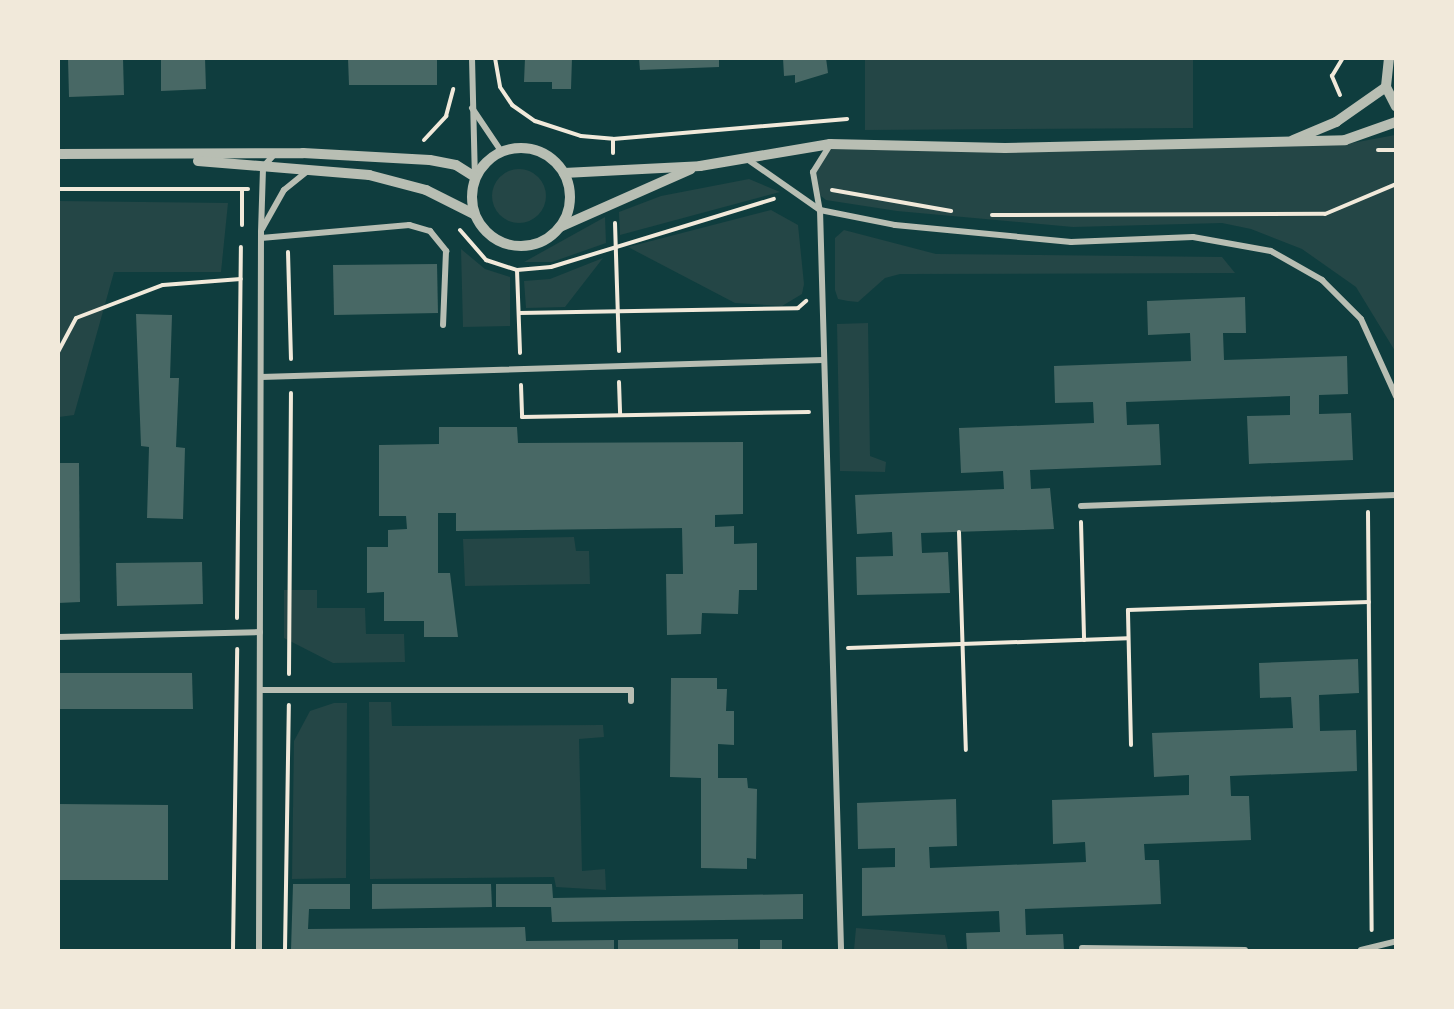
<!DOCTYPE html>
<html>
<head>
<meta charset="utf-8">
<style>
  body { margin:0 }
  #map { position:relative; width:1454px; height:1009px; overflow:hidden; background:#0f3d3e; font-family:"Fira Sans",sans-serif }
  div>[style] { position:absolute }
  [style*='--x'] { left:calc(var(--x)*1px); top:calc(var(--y)*1px); width:calc(var(--w)*1px); rotate:calc(var(--a)*1deg) }
  .green>* { inset:0; background:#244646 }
  .round { border-radius:50% }
  .building>* { inset:0; background:#486865 }
  .path>* { height:4px; margin:-2px; padding:0 2px; transform-origin:2px; border-radius:2px; background:#f1e9da }
  .minor>* { height:6px; margin:-3px; padding:0 3px; transform-origin:3px; border-radius:3px; background:#b8beb3 }
  .tertiary>* { height:10px; margin:-5px; padding:0 5px; transform-origin:5px; border-radius:5px; background:#b8beb3 }
  .tertiary>.ring { margin:-5px; padding:0; box-sizing:content-box; background:none; border:10px solid #b8beb3; border-radius:50% }
  span { translate:-50% -50%; white-space:nowrap; text-align:center; line-height:1.15; -webkit-text-stroke:4.5px #f1e9da; paint-order:stroke }
  .frame { position:absolute; inset:0; border:60px solid #f1e9da; pointer-events:none }
</style>
</head>
<body>
<div id="map">
  <div class="green">
    <i style="clip-path:polygon(865px 59px,1193px 59px,1193px 128px,865px 130px)"></i>
    <i style="clip-path:polygon(1395px 135px,1395px 351px,1356px 287px,1302px 249px,1251px 229px,1222px 223px,1073px 227px,897px 211px,826px 200px,816px 192px,816px 166px,833px 146px,1347px 144px)"></i>
    <i class="round" style="left:492px;top:169px;width:54px;height:54px"></i>
    <i style="clip-path:polygon(749px 179px,780px 192px,620px 235px,619px 212px,661px 196px)"></i>
    <i style="clip-path:polygon(58px 201px,228px 203px,221px 272px,114px 272px,74px 415px,59px 417px)"></i>
    <i style="clip-path:polygon(771px 210px,798px 225px,804px 284px,802px 294px,782px 306px,735px 303px,628px 247px)"></i>
    <i style="clip-path:polygon(605px 217px,606px 243px,552px 262px,524px 262px)"></i>
    <i style="clip-path:polygon(844px 230px,936px 254px,1222px 257px,1235px 273px,900px 274px,885px 278px,858px 302px,848px 301px,838px 299px,835px 290px,835px 238px)"></i>
    <i style="clip-path:polygon(461px 249px,485px 269px,510px 277px,510px 326px,463px 327px)"></i>
    <i style="clip-path:polygon(603px 258px,565px 307px,526px 308px,524px 281px,550px 279px)"></i>
    <i style="clip-path:polygon(868px 323px,870px 456px,886px 462px,885px 472px,840px 471px,837px 324px)"></i>
    <i style="clip-path:polygon(574px 537px,576px 551px,589px 551px,590px 584px,465px 586px,463px 539px)"></i>
    <i style="clip-path:polygon(284px 590px,317px 590px,317px 608px,365px 608px,366px 634px,404px 634px,405px 662px,333px 663px,284px 638px)"></i>
    <i style="clip-path:polygon(369px 702px,391px 702px,392px 726px,603px 725px,604px 737px,579px 739px,582px 871px,605px 869px,606px 890px,556px 887px,554px 877px,370px 879px)"></i>
    <i style="clip-path:polygon(334px 703px,347px 703px,346px 878px,292px 879px,294px 741px,310px 711px)"></i>
    <i style="clip-path:polygon(856px 928px,945px 935px,948px 950px,854px 950px)"></i>
  </div>
  <div class="building">
    <i style="clip-path:polygon(68px 58px,123px 58px,124px 95px,69px 97px)"></i>
    <i style="clip-path:polygon(161px 58px,205px 58px,206px 89px,161px 91px)"></i>
    <i style="clip-path:polygon(348px 58px,437px 58px,437px 85px,349px 85px)"></i>
    <i style="clip-path:polygon(525px 58px,572px 58px,571px 89px,552px 89px,552px 82px,524px 82px)"></i>
    <i style="clip-path:polygon(639px 58px,719px 58px,719px 67px,640px 70px)"></i>
    <i style="clip-path:polygon(783px 58px,826px 58px,828px 73px,795px 83px,795px 75px,784px 76px)"></i>
    <i style="clip-path:polygon(437px 264px,438px 313px,334px 315px,333px 265px)"></i>
    <i style="clip-path:polygon(1245px 297px,1246px 333px,1223px 333px,1224px 360px,1347px 356px,1348px 394px,1319px 395px,1319px 414px,1351px 413px,1353px 460px,1249px 464px,1247px 416px,1290px 415px,1290px 396px,1126px 402px,1127px 425px,1159px 424px,1161px 465px,1030px 470px,1031px 489px,1050px 488px,1054px 529px,921px 533px,922px 553px,948px 552px,950px 593px,857px 595px,856px 557px,893px 556px,892px 532px,857px 534px,855px 495px,1004px 489px,1003px 471px,961px 473px,959px 428px,1094px 423px,1093px 402px,1055px 403px,1054px 366px,1191px 361px,1190px 333px,1148px 335px,1147px 301px)"></i>
    <i style="clip-path:polygon(136px 314px,172px 315px,170px 378px,179px 378px,176px 447px,185px 448px,183px 519px,147px 518px,149px 447px,141px 446px)"></i>
    <i style="clip-path:polygon(439px 427px,517px 427px,518px 443px,743px 442px,743px 514px,715px 515px,715px 527px,734px 526px,734px 544px,757px 543px,757px 590px,739px 590px,738px 614px,702px 613px,701px 634px,667px 635px,666px 574px,683px 574px,682px 528px,456px 531px,456px 513px,438px 513px,438px 573px,450px 573px,458px 637px,424px 637px,424px 621px,384px 621px,384px 592px,367px 593px,367px 547px,388px 547px,388px 530px,407px 529px,406px 516px,379px 516px,379px 445px,439px 444px)"></i>
    <i style="clip-path:polygon(58px 463px,79px 463px,80px 602px,58px 603px)"></i>
    <i style="clip-path:polygon(202px 562px,203px 604px,117px 606px,116px 563px)"></i>
    <i style="clip-path:polygon(1358px 659px,1359px 693px,1319px 695px,1320px 731px,1356px 730px,1357px 771px,1230px 776px,1231px 796px,1249px 796px,1251px 840px,1144px 844px,1145px 860px,1159px 860px,1161px 904px,1025px 909px,1026px 935px,1063px 934px,1064px 950px,967px 950px,966px 933px,1000px 932px,999px 911px,862px 916px,862px 868px,895px 867px,895px 848px,858px 849px,857px 803px,956px 799px,957px 846px,929px 847px,930px 868px,1086px 862px,1085px 842px,1053px 844px,1052px 800px,1189px 795px,1189px 775px,1154px 777px,1152px 733px,1293px 728px,1291px 697px,1260px 698px,1259px 663px)"></i>
    <i style="clip-path:polygon(58px 673px,192px 673px,193px 709px,58px 709px)"></i>
    <i style="clip-path:polygon(671px 678px,717px 678px,717px 689px,727px 689px,726px 711px,734px 711px,734px 745px,718px 744px,718px 778px,747px 778px,748px 788px,757px 789px,756px 859px,747px 858px,747px 869px,701px 868px,701px 778px,670px 777px)"></i>
    <i style="clip-path:polygon(58px 804px,168px 805px,168px 880px,58px 880px)"></i>
    <i style="clip-path:polygon(293px 884px,350px 884px,350px 909px,309px 909px,308px 929px,525px 927px,526px 941px,614px 940px,614px 950px,291px 950px)"></i>
    <i style="clip-path:polygon(372px 884px,491px 884px,492px 907px,372px 909px)"></i>
    <i style="clip-path:polygon(496px 884px,552px 884px,553px 898px,803px 894px,803px 919px,552px 922px,551px 907px,496px 907px)"></i>
    <i style="clip-path:polygon(738px 939px,738px 950px,618px 950px,618px 940px)"></i>
    <i style="clip-path:polygon(760px 940px,782px 940px,782px 950px,760px 950px)"></i>
  </div>
  <div class="path">
    <i style="--x:495;--y:58;--w:29;--a:80"></i>
    <i style="--x:500;--y:87;--w:22;--a:56"></i>
    <i style="--x:512;--y:105;--w:28;--a:35"></i>
    <i style="--x:535;--y:121;--w:48;--a:18.1"></i>
    <i style="--x:581;--y:136;--w:32;--a:5"></i>
    <i style="--x:1340;--y:95;--w:21;--a:-113"></i>
    <i style="--x:1332;--y:76;--w:21;--a:-59"></i>
    <i style="--x:424;--y:140;--w:33;--a:-47"></i>
    <i style="--x:446;--y:116;--w:28;--a:-75"></i>
    <i style="--x:1378;--y:150;--w:18;--a:0"></i>
    <i style="--x:613;--y:153;--w:14;--a:-90"></i>
    <i style="--x:613;--y:139;--w:235;--a:-4.9"></i>
    <i style="--x:58;--y:189;--w:190;--a:0"></i>
    <i style="--x:832;--y:190;--w:121;--a:10"></i>
    <i style="--x:992;--y:215;--w:333;--a:-0.2"></i>
    <i style="--x:1325;--y:214;--w:77;--a:-22.9"></i>
    <i style="--x:615;--y:223;--w:128;--a:88.2"></i>
    <i style="--x:242;--y:225;--w:36;--a:-90"></i>
    <i style="--x:460;--y:230;--w:40;--a:49"></i>
    <i style="--x:486;--y:260;--w:33;--a:18"></i>
    <i style="--x:517;--y:270;--w:34;--a:-5"></i>
    <i style="--x:551;--y:267;--w:233;--a:-17"></i>
    <i style="--x:288;--y:252;--w:107;--a:88.4"></i>
    <i style="--x:517;--y:270;--w:83;--a:87.9"></i>
    <i style="--x:519;--y:313;--w:279;--a:-1"></i>
    <i style="--x:798;--y:308;--w:11;--a:-41"></i>
    <i style="--x:58;--y:352;--w:38;--a:-62"></i>
    <i style="--x:76;--y:318;--w:93;--a:-20.8"></i>
    <i style="--x:163;--y:285;--w:78;--a:-4.4"></i>
    <i style="--x:619;--y:382;--w:33;--a:88"></i>
    <i style="--x:521;--y:385;--w:32;--a:88"></i>
    <i style="--x:522;--y:417;--w:287;--a:-1"></i>
    <i style="--x:1368;--y:512;--w:418;--a:89.5"></i>
    <i style="--x:1081;--y:522;--w:118;--a:88.5"></i>
    <i style="--x:959;--y:532;--w:218;--a:88.2"></i>
    <i style="--x:237;--y:618;--w:371;--a:-89.4"></i>
    <i style="--x:848;--y:648;--w:280;--a:-2"></i>
    <i style="--x:289;--y:674;--w:281;--a:-89.6"></i>
    <i style="--x:1131;--y:745;--w:135;--a:-91.3"></i>
    <i style="--x:1128;--y:610;--w:241;--a:-1.9"></i>
    <i style="--x:233;--y:950;--w:301;--a:-89.2"></i>
    <i style="--x:285;--y:950;--w:245;--a:-89.1"></i>
  </div>
  <div class="minor">
    <i style="--x:472;--y:58;--w:119;--a:88.6"></i>
    <i style="--x:472;--y:108;--w:52;--a:56"></i>
    <i style="--x:830;--y:145;--w:32;--a:122"></i>
    <i style="--x:813;--y:172;--w:39;--a:80"></i>
    <i style="--x:820;--y:210;--w:740;--a:88.37"></i>
    <i style="--x:747;--y:159;--w:89;--a:34.9"></i>
    <i style="--x:820;--y:210;--w:76;--a:11.3"></i>
    <i style="--x:895;--y:225;--w:177;--a:5.5"></i>
    <i style="--x:1071;--y:242;--w:122;--a:-2.3"></i>
    <i style="--x:1193;--y:237;--w:79;--a:10.2"></i>
    <i style="--x:1271;--y:251;--w:59;--a:29.6"></i>
    <i style="--x:1322;--y:280;--w:55;--a:45"></i>
    <i style="--x:1361;--y:319;--w:85;--a:65.6"></i>
    <i style="--x:262;--y:229;--w:45;--a:-60.6"></i>
    <i style="--x:284;--y:190;--w:32;--a:-39"></i>
    <i style="--x:261;--y:238;--w:149;--a:-5"></i>
    <i style="--x:409;--y:225;--w:22;--a:16"></i>
    <i style="--x:430;--y:231;--w:26;--a:51"></i>
    <i style="--x:446;--y:251;--w:74;--a:92.3"></i>
    <i style="--x:261;--y:377;--w:563;--a:-1.73"></i>
    <i style="--x:1081;--y:506;--w:315;--a:-2"></i>
    <i style="--x:58;--y:637;--w:202;--a:-1.4"></i>
    <i style="--x:261;--y:690;--w:370;--a:0"></i>
    <i style="--x:631;--y:690;--w:11;--a:90"></i>
    <i style="--x:1082;--y:948;--w:163;--a:0.7"></i>
    <i style="--x:259;--y:950;--w:718;--a:-89.84"></i>
    <i style="--x:261;--y:232;--w:65;--a:-88.2"></i>
    <i style="--x:263;--y:167;--w:15;--a:-48"></i>
    <i style="--x:1361;--y:950;--w:36;--a:-14"></i>
  </div>
  <div class="tertiary">
    <i style="--x:1389;--y:58;--w:29;--a:96"></i>
    <i style="--x:1386;--y:87;--w:22;--a:63"></i>
    <i style="--x:1293;--y:140;--w:47;--a:-22.7"></i>
    <i style="--x:1336;--y:122;--w:61;--a:-35"></i>
    <i class="ring" style="left:472px;top:148px;width:88px;height:88px"></i>
    <i style="--x:58;--y:154;--w:245;--a:-0.2"></i>
    <i style="--x:303;--y:153;--w:127;--a:3.2"></i>
    <i style="--x:430;--y:160;--w:26;--a:11"></i>
    <i style="--x:456;--y:165;--w:22;--a:32"></i>
    <i style="--x:198;--y:161;--w:172;--a:4.7"></i>
    <i style="--x:369;--y:175;--w:59;--a:14.7"></i>
    <i style="--x:426;--y:190;--w:54;--a:26.6"></i>
    <i style="--x:564;--y:173;--w:136;--a:-2.9"></i>
    <i style="--x:700;--y:166;--w:132;--a:-9.6"></i>
    <i style="--x:830;--y:144;--w:175;--a:1.3"></i>
    <i style="--x:1005;--y:148;--w:340;--a:-1.3"></i>
    <i style="--x:1345;--y:140;--w:54;--a:-19.4"></i>
    <i style="--x:560;--y:227;--w:143;--a:-23.9"></i>
  </div>
  <div class="frame"></div>
</div>
</body>
</html>
